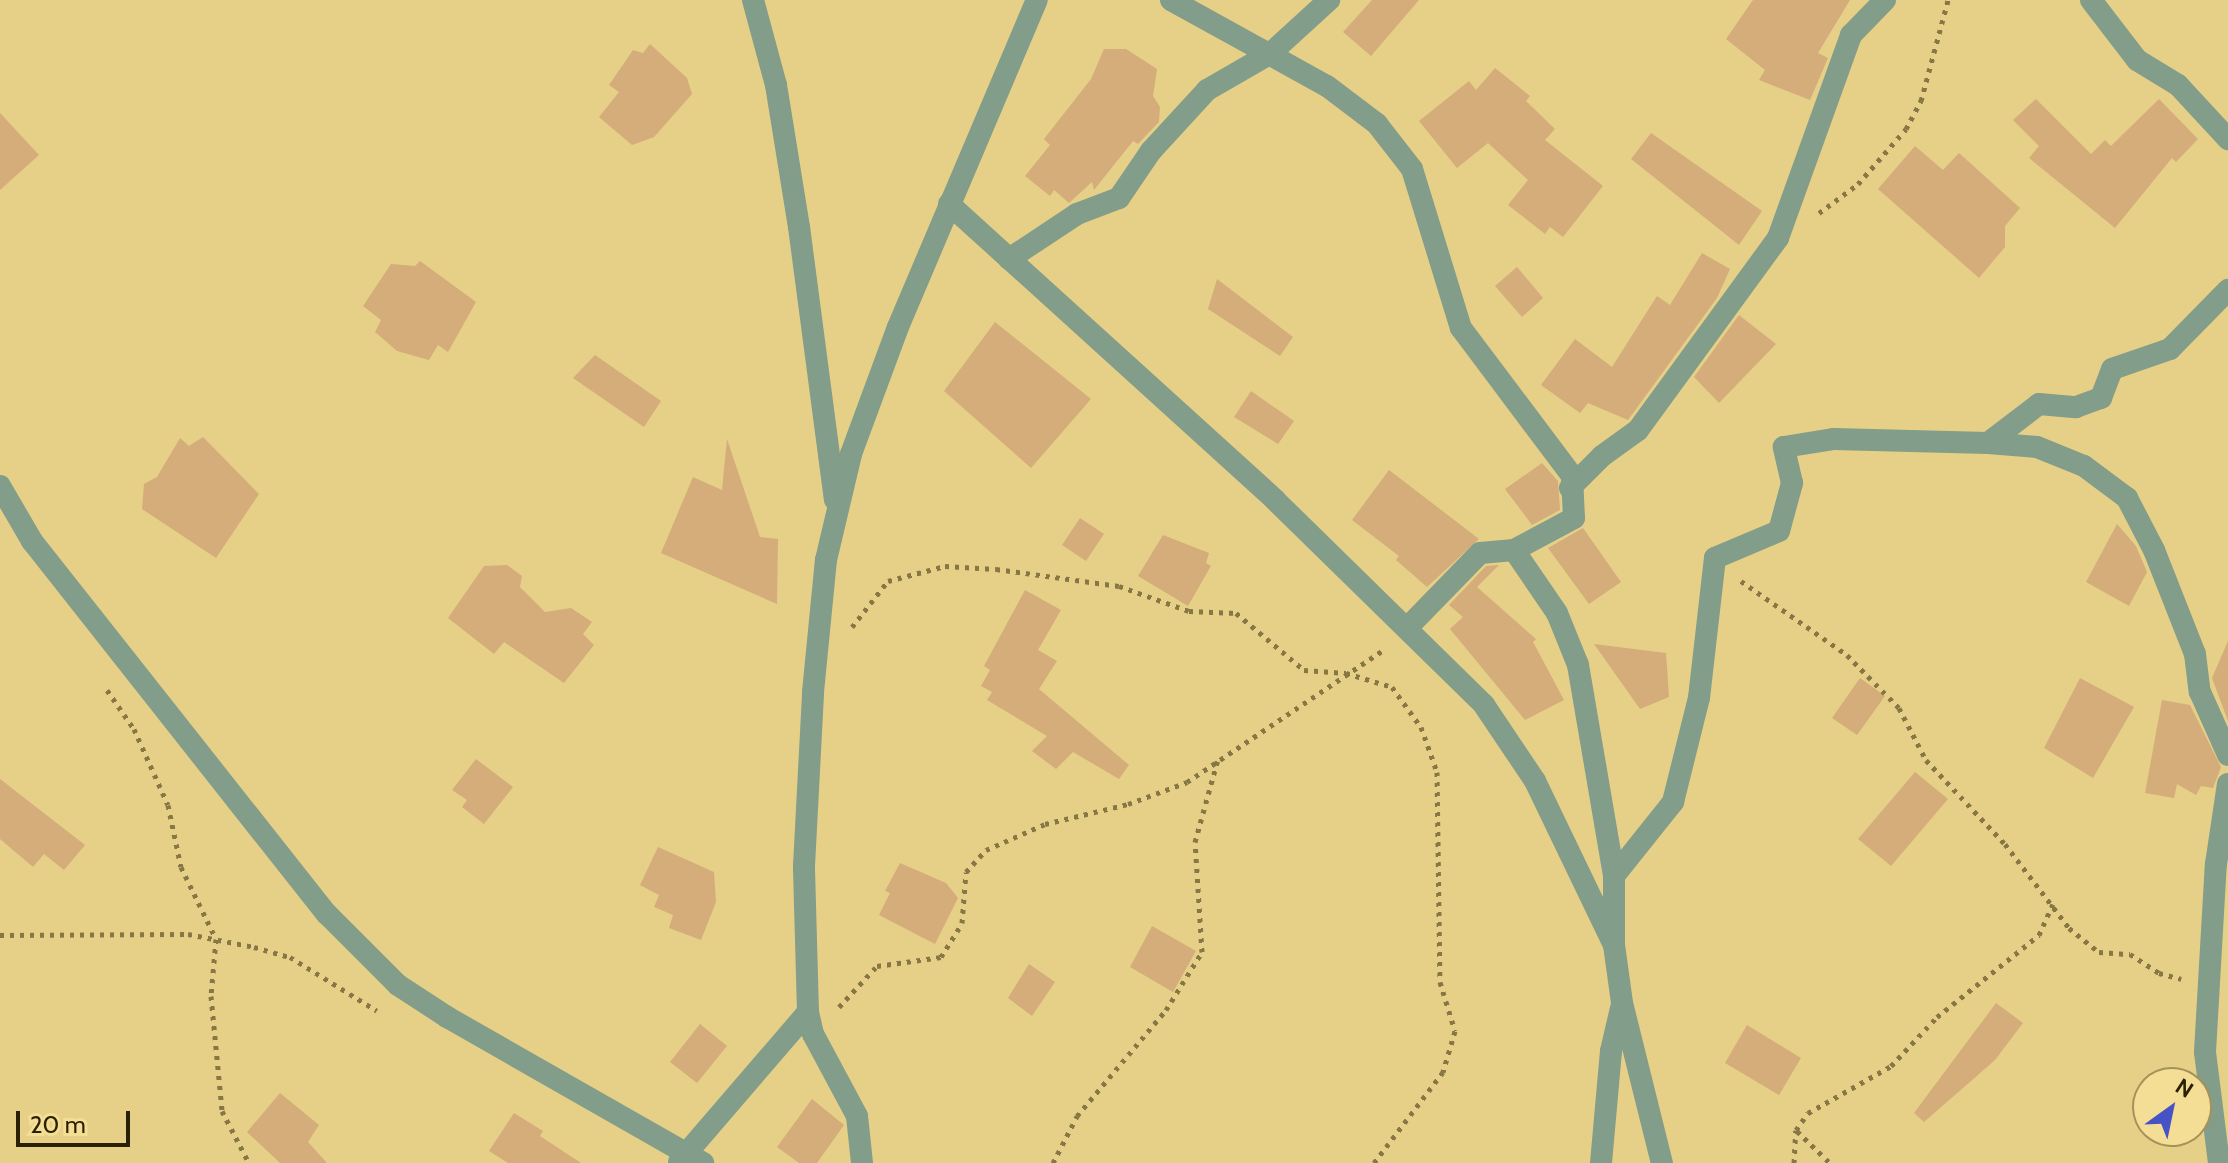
<!DOCTYPE html>
<html>
<head>
<meta charset="utf-8">
<style>
  body { margin:0 }
  #map { position:relative; width:2228px; height:1163px; overflow:hidden; background:#e6d087; font-family:Cabin,sans-serif }
  div>[style] { position:absolute }
  [style*='--x'] { left:calc(var(--x)*1px); top:calc(var(--y)*1px); width:calc(var(--w)*1px); rotate:calc(var(--a)*1deg) }
  .building>* { inset:0; background:#d4ad7a }
  .path>* { height:5px; margin-top:-2.5px; transform-origin:0; background:repeating-linear-gradient(90deg,#877744 0 4px,transparent 0 10px) }
  .minor>* { height:22px; margin:-11px; padding:0 11px; transform-origin:11px; border-radius:11px; background:#829d89 }
  span { translate:-50% -50%; white-space:nowrap; text-align:center; line-height:1.15; -webkit-text-stroke:6px #f4dd94; paint-order:stroke }
  .north { position:absolute; left:2132px; top:1067px; width:80px; height:80px; box-sizing:border-box; background:#f4dd94; border:2px solid #a3925a; border-radius:50%; rotate:33deg; font-size:22px; font-weight:700; line-height:32px; text-align:center; color:#2a2103 }
  .north::after { content:''; display:block; margin:auto; width:28px; height:36px; background:#4553c7; clip-path:polygon(50% 0,100% 100%,50% 72%,0 100%) }
  .scale { position:absolute; left:16px; top:1111px; width:114px; height:36px; box-sizing:border-box; border:4px solid #2a2103; border-top:0; padding-left:10px; font-size:24px; line-height:28px; white-space:nowrap; color:#2a2103; -webkit-text-stroke:6px #f4dd94; paint-order:stroke }
</style>
</head>
<body>
<div id="map">
  <div class="building">
    <i style="clip-path:polygon(1372px 0,1419px 0,1371px 56px,1343px 32px)"></i>
    <i style="clip-path:polygon(1753px 0,1850px 0,1818px 53px,1828px 58px,1810px 100px,1759px 80px,1765px 70px,1726px 39px)"></i>
    <i style="clip-path:polygon(650px 44px,687px 78px,692px 94px,654px 137px,632px 145px,599px 117px,619px 92px,609px 85px,633px 50px,643px 53px)"></i>
    <i style="clip-path:polygon(1104px 49px,1126px 49px,1157px 69px,1153px 96px,1160px 107px,1159px 122px,1138px 144px,1133px 141px,1094px 190px,1092px 182px,1069px 203px,1054px 190px,1050px 196px,1025px 176px,1050px 145px,1044px 139px,1091px 79px)"></i>
    <i style="clip-path:polygon(1495px 68px,1530px 96px,1526px 101px,1555px 129px,1545px 140px,1603px 186px,1563px 237px,1550px 227px,1545px 234px,1508px 205px,1528px 180px,1488px 143px,1457px 168px,1419px 121px,1469px 81px,1476px 90px)"></i>
    <i style="clip-path:polygon(2036px 99px,2091px 154px,2105px 140px,2111px 146px,2159px 99px,2198px 139px,2176px 162px,2172px 158px,2115px 228px,2029px 158px,2039px 146px,2013px 120px)"></i>
    <i style="clip-path:polygon(0 113px,39px 155px,0 190px)"></i>
    <i style="clip-path:polygon(1651px 133px,1762px 211px,1739px 245px,1631px 159px)"></i>
    <i style="clip-path:polygon(1915px 146px,1943px 170px,1959px 153px,2020px 208px,2005px 226px,2005px 247px,1979px 278px,1878px 189px)"></i>
    <i style="clip-path:polygon(1702px 253px,1730px 269px,1717px 298px,1628px 420px,1588px 403px,1580px 413px,1541px 385px,1575px 339px,1612px 367px,1657px 296px,1670px 305px)"></i>
    <i style="clip-path:polygon(420px 261px,476px 302px,448px 352px,438px 345px,429px 360px,397px 351px,375px 332px,381px 320px,363px 306px,391px 264px,415px 266px)"></i>
    <i style="clip-path:polygon(1517px 267px,1543px 298px,1522px 317px,1495px 286px)"></i>
    <i style="clip-path:polygon(1217px 279px,1293px 337px,1280px 356px,1208px 309px)"></i>
    <i style="clip-path:polygon(1739px 315px,1776px 344px,1719px 403px,1694px 377px)"></i>
    <i style="clip-path:polygon(995px 322px,1091px 399px,1031px 468px,944px 391px)"></i>
    <i style="clip-path:polygon(595px 355px,661px 401px,644px 427px,573px 378px)"></i>
    <i style="clip-path:polygon(1251px 391px,1294px 421px,1278px 444px,1234px 417px)"></i>
    <i style="clip-path:polygon(203px 437px,259px 494px,216px 558px,142px 509px,144px 484px,157px 477px,180px 438px,189px 446px)"></i>
    <i style="clip-path:polygon(727px 439px,760px 537px,778px 539px,777px 604px,661px 553px,693px 477px,722px 490px)"></i>
    <i style="clip-path:polygon(1542px 463px,1558px 481px,1560px 510px,1532px 525px,1505px 489px)"></i>
    <i style="clip-path:polygon(1389px 470px,1479px 539px,1427px 587px,1396px 560px,1399px 556px,1352px 520px)"></i>
    <i style="clip-path:polygon(1080px 518px,1104px 534px,1086px 561px,1062px 545px)"></i>
    <i style="clip-path:polygon(2117px 524px,2136px 546px,2147px 572px,2129px 606px,2086px 582px)"></i>
    <i style="clip-path:polygon(1583px 528px,1621px 582px,1589px 604px,1548px 548px)"></i>
    <i style="clip-path:polygon(1163px 535px,1209px 553px,1206px 563px,1211px 566px,1188px 606px,1138px 576px)"></i>
    <i style="clip-path:polygon(507px 565px,522px 576px,520px 587px,545px 612px,571px 608px,592px 622px,583px 634px,594px 645px,564px 683px,504px 642px,494px 654px,448px 618px,484px 566px)"></i>
    <i style="clip-path:polygon(1499px 565px,1477px 587px,1536px 639px,1533px 642px,1564px 700px,1525px 720px,1450px 629px,1463px 617px,1449px 605px,1486px 566px)"></i>
    <i style="clip-path:polygon(1025px 590px,1061px 610px,1038px 650px,1057px 661px,1039px 689px,1129px 765px,1119px 779px,1073px 752px,1056px 769px,1032px 751px,1047px 736px,987px 700px,992px 692px,981px 686px,990px 670px,984px 666px)"></i>
    <i style="clip-path:polygon(2228px 641px,2228px 721px,2212px 678px)"></i>
    <i style="clip-path:polygon(1594px 644px,1666px 653px,1669px 697px,1640px 709px)"></i>
    <i style="clip-path:polygon(1860px 678px,1885px 696px,1857px 735px,1832px 718px)"></i>
    <i style="clip-path:polygon(2080px 678px,2134px 707px,2093px 778px,2044px 748px)"></i>
    <i style="clip-path:polygon(2162px 700px,2190px 705px,2221px 767px,2213px 788px,2201px 786px,2196px 795px,2177px 784px,2174px 798px,2145px 793px)"></i>
    <i style="clip-path:polygon(476px 759px,513px 787px,484px 824px,462px 807px,467px 800px,452px 790px)"></i>
    <i style="clip-path:polygon(1915px 772px,1948px 799px,1891px 866px,1858px 839px)"></i>
    <i style="clip-path:polygon(0 779px,85px 845px,64px 870px,44px 854px,33px 867px,0 839px)"></i>
    <i style="clip-path:polygon(658px 847px,714px 872px,716px 902px,701px 940px,669px 928px,673px 915px,654px 907px,659px 895px,640px 885px)"></i>
    <i style="clip-path:polygon(900px 863px,946px 883px,958px 898px,935px 944px,879px 915px,890px 893px,885px 891px)"></i>
    <i style="clip-path:polygon(1152px 926px,1196px 951px,1173px 992px,1130px 967px)"></i>
    <i style="clip-path:polygon(1029px 964px,1055px 982px,1032px 1016px,1008px 998px)"></i>
    <i style="clip-path:polygon(1996px 1003px,2023px 1023px,1995px 1060px,1924px 1122px,1914px 1113px)"></i>
    <i style="clip-path:polygon(700px 1024px,727px 1046px,697px 1083px,670px 1062px)"></i>
    <i style="clip-path:polygon(1747px 1025px,1801px 1058px,1779px 1095px,1725px 1063px)"></i>
    <i style="clip-path:polygon(280px 1093px,319px 1125px,308px 1142px,327px 1163px,280px 1163px,247px 1132px)"></i>
    <i style="clip-path:polygon(812px 1099px,844px 1125px,817px 1163px,799px 1163px,777px 1147px)"></i>
    <i style="clip-path:polygon(514px 1113px,543px 1131px,540px 1136px,581px 1163px,508px 1163px,489px 1151px)"></i>
  </div>
  <div class="path">
    <i style="--x:1819;--y:213;--w:49;--a:-36.6"></i>
    <i style="--x:1858;--y:184;--w:73;--a:-48.9"></i>
    <i style="--x:1906;--y:129;--w:32;--a:-62"></i>
    <i style="--x:1921;--y:101;--w:105;--a:-75"></i>
    <i style="--x:1741;--y:581;--w:129;--a:34.9"></i>
    <i style="--x:1847;--y:655;--w:74;--a:45.5"></i>
    <i style="--x:1899;--y:708;--w:59;--a:62.6"></i>
    <i style="--x:1926;--y:760;--w:115;--a:46.8"></i>
    <i style="--x:2005;--y:844;--w:106;--a:52.7"></i>
    <i style="--x:2069;--y:928;--w:38;--a:39"></i>
    <i style="--x:2099;--y:952;--w:31;--a:4"></i>
    <i style="--x:2130;--y:954;--w:35;--a:33"></i>
    <i style="--x:2159;--y:973;--w:23;--a:15"></i>
    <i style="--x:852;--y:627;--w:58;--a:-52"></i>
    <i style="--x:888;--y:581;--w:59;--a:-14.7"></i>
    <i style="--x:945;--y:566;--w:51;--a:3.4"></i>
    <i style="--x:996;--y:569;--w:124;--a:7.9"></i>
    <i style="--x:1119;--y:586;--w:74;--a:19.7"></i>
    <i style="--x:1189;--y:611;--w:47;--a:2.4"></i>
    <i style="--x:1236;--y:613;--w:89;--a:40"></i>
    <i style="--x:1304;--y:670;--w:42;--a:4.1"></i>
    <i style="--x:1346;--y:673;--w:48;--a:16.9"></i>
    <i style="--x:1392;--y:687;--w:49;--a:54.1"></i>
    <i style="--x:1421;--y:727;--w:48;--a:70.4"></i>
    <i style="--x:1437;--y:772;--w:210;--a:89.2"></i>
    <i style="--x:1440;--y:982;--w:51;--a:73"></i>
    <i style="--x:1455;--y:1031;--w:43;--a:106.3"></i>
    <i style="--x:1443;--y:1072;--w:114;--a:127.2"></i>
    <i style="--x:107;--y:690;--w:47;--a:55.3"></i>
    <i style="--x:134;--y:729;--w:83;--a:65.9"></i>
    <i style="--x:168;--y:805;--w:63;--a:78.2"></i>
    <i style="--x:181;--y:867;--w:80;--a:64.1"></i>
    <i style="--x:216;--y:939;--w:57;--a:95"></i>
    <i style="--x:211;--y:996;--w:116;--a:84.5"></i>
    <i style="--x:222;--y:1111;--w:59;--a:62.6"></i>
    <i style="--x:0;--y:935;--w:188;--a:-0.3"></i>
    <i style="--x:188;--y:934;--w:67;--a:11.1"></i>
    <i style="--x:254;--y:947;--w:37;--a:16"></i>
    <i style="--x:290;--y:957;--w:102;--a:31.8"></i>
    <i style="--x:839;--y:1007;--w:56;--a:-47.2"></i>
    <i style="--x:877;--y:966;--w:65;--a:-8"></i>
    <i style="--x:941;--y:957;--w:40;--a:-58"></i>
    <i style="--x:962;--y:923;--w:51;--a:-85.5"></i>
    <i style="--x:966;--y:872;--w:30;--a:-48"></i>
    <i style="--x:986;--y:850;--w:64;--a:-23.8"></i>
    <i style="--x:1045;--y:824;--w:85;--a:-13.5"></i>
    <i style="--x:1128;--y:804;--w:63;--a:-20.4"></i>
    <i style="--x:1187;--y:782;--w:239;--a:-33.9"></i>
    <i style="--x:1797;--y:1131;--w:46;--a:44.1"></i>
    <i style="--x:1053;--y:1163;--w:53;--a:-62.9"></i>
    <i style="--x:1077;--y:1116;--w:138;--a:-50"></i>
    <i style="--x:1166;--y:1010;--w:68;--a:-58.2"></i>
    <i style="--x:1202;--y:952;--w:110;--a:-93.6"></i>
    <i style="--x:1195;--y:842;--w:86;--a:-74.5"></i>
    <i style="--x:1794;--y:1163;--w:33;--a:-87"></i>
    <i style="--x:1796;--y:1130;--w:21;--a:-55"></i>
    <i style="--x:1808;--y:1113;--w:95;--a:-29.5"></i>
    <i style="--x:1891;--y:1066;--w:67;--a:-46.8"></i>
    <i style="--x:1937;--y:1017;--w:131;--a:-38.8"></i>
    <i style="--x:2039;--y:935;--w:34;--a:-66"></i>
  </div>
  <div class="minor">
    <i style="--x:753;--y:0;--w:88;--a:74.9"></i>
    <i style="--x:776;--y:85;--w:144;--a:80.8"></i>
    <i style="--x:799;--y:227;--w:275;--a:82.5"></i>
    <i style="--x:1171;--y:0;--w:178;--a:28.9"></i>
    <i style="--x:1327;--y:86;--w:63;--a:37.2"></i>
    <i style="--x:1377;--y:124;--w:57;--a:52.1"></i>
    <i style="--x:1412;--y:169;--w:166;--a:72.9"></i>
    <i style="--x:1461;--y:328;--w:185;--a:53.1"></i>
    <i style="--x:1572;--y:476;--w:42;--a:87.3"></i>
    <i style="--x:1574;--y:518;--w:68;--a:151.9"></i>
    <i style="--x:1514;--y:550;--w:34;--a:175"></i>
    <i style="--x:1480;--y:553;--w:102;--a:134.2"></i>
    <i style="--x:2091;--y:0;--w:76;--a:52.5"></i>
    <i style="--x:2137;--y:60;--w:48;--a:31.4"></i>
    <i style="--x:2178;--y:85;--w:74;--a:47.2"></i>
    <i style="--x:949;--y:204;--w:440;--a:42.2"></i>
    <i style="--x:1275;--y:500;--w:293;--a:44.4"></i>
    <i style="--x:1484;--y:705;--w:92;--a:56.1"></i>
    <i style="--x:1535;--y:781;--w:182;--a:64.3"></i>
    <i style="--x:1614;--y:945;--w:59;--a:82.1"></i>
    <i style="--x:1622;--y:1003;--w:165;--a:76"></i>
    <i style="--x:1009;--y:259;--w:82;--a:-33.5"></i>
    <i style="--x:1077;--y:214;--w:45;--a:-20.9"></i>
    <i style="--x:1119;--y:198;--w:57;--a:-55.8"></i>
    <i style="--x:1151;--y:151;--w:83;--a:-47.4"></i>
    <i style="--x:1207;--y:90;--w:74;--a:-30"></i>
    <i style="--x:1271;--y:53;--w:79;--a:-42.4"></i>
    <i style="--x:1988;--y:443;--w:64;--a:-37.4"></i>
    <i style="--x:2039;--y:404;--w:37;--a:5"></i>
    <i style="--x:2076;--y:407;--w:27;--a:-20"></i>
    <i style="--x:2101;--y:398;--w:31;--a:-69"></i>
    <i style="--x:2112;--y:369;--w:61;--a:-19"></i>
    <i style="--x:2170;--y:349;--w:83;--a:-45.5"></i>
    <i style="--x:0;--y:486;--w:64;--a:59.8"></i>
    <i style="--x:32;--y:541;--w:476;--a:51.7"></i>
    <i style="--x:327;--y:914;--w:100;--a:45"></i>
    <i style="--x:398;--y:985;--w:59;--a:33.1"></i>
    <i style="--x:447;--y:1017;--w:295;--a:29.7"></i>
    <i style="--x:1570;--y:488;--w:45;--a:-45"></i>
    <i style="--x:1602;--y:456;--w:44;--a:-35.8"></i>
    <i style="--x:1638;--y:430;--w:238;--a:-53.9"></i>
    <i style="--x:1778;--y:238;--w:216;--a:-70.2"></i>
    <i style="--x:1851;--y:35;--w:49;--a:-45.8"></i>
    <i style="--x:1514;--y:550;--w:76;--a:55.7"></i>
    <i style="--x:1557;--y:613;--w:56;--a:68"></i>
    <i style="--x:1578;--y:665;--w:214;--a:80.3"></i>
    <i style="--x:1614;--y:876;--w:64;--a:90"></i>
    <i style="--x:1614;--y:876;--w:95;--a:-51.4"></i>
    <i style="--x:1673;--y:802;--w:107;--a:-76"></i>
    <i style="--x:1699;--y:698;--w:141;--a:-83.5"></i>
    <i style="--x:1715;--y:558;--w:69;--a:-22.9"></i>
    <i style="--x:1779;--y:531;--w:50;--a:-74.8"></i>
    <i style="--x:1792;--y:483;--w:37;--a:-103"></i>
    <i style="--x:1784;--y:447;--w:51;--a:-9.1"></i>
    <i style="--x:1834;--y:439;--w:154;--a:1.5"></i>
    <i style="--x:1988;--y:443;--w:49;--a:4.7"></i>
    <i style="--x:2037;--y:447;--w:51;--a:22"></i>
    <i style="--x:2084;--y:466;--w:54;--a:36.7"></i>
    <i style="--x:2127;--y:498;--w:59;--a:62.6"></i>
    <i style="--x:2154;--y:550;--w:112;--a:68.5"></i>
    <i style="--x:2195;--y:654;--w:38;--a:83"></i>
    <i style="--x:2200;--y:692;--w:69;--a:66"></i>
    <i style="--x:679;--y:1162;--w:198;--a:-49.3"></i>
    <i style="--x:862;--y:1163;--w:47;--a:-96.1"></i>
    <i style="--x:857;--y:1116;--w:93;--a:-118.2"></i>
    <i style="--x:813;--y:1034;--w:23;--a:-103"></i>
    <i style="--x:808;--y:1012;--w:146;--a:-91.6"></i>
    <i style="--x:804;--y:866;--w:174;--a:-87"></i>
    <i style="--x:813;--y:692;--w:133;--a:-84.4"></i>
    <i style="--x:826;--y:560;--w:109;--a:-76.7"></i>
    <i style="--x:851;--y:454;--w:135;--a:-69.7"></i>
    <i style="--x:898;--y:327;--w:355;--a:-67"></i>
    <i style="--x:1601;--y:1163;--w:112;--a:-84.9"></i>
    <i style="--x:1611;--y:1051;--w:44;--a:-76.9"></i>
    <i style="--x:2219;--y:1163;--w:112;--a:-97.2"></i>
    <i style="--x:2205;--y:1052;--w:188;--a:-86.7"></i>
    <i style="--x:2216;--y:864;--w:81;--a:-81.5"></i>
  </div>
  <div class="north">N</div>
  <div class="scale">20 m</div>
</div>
</body>
</html>
